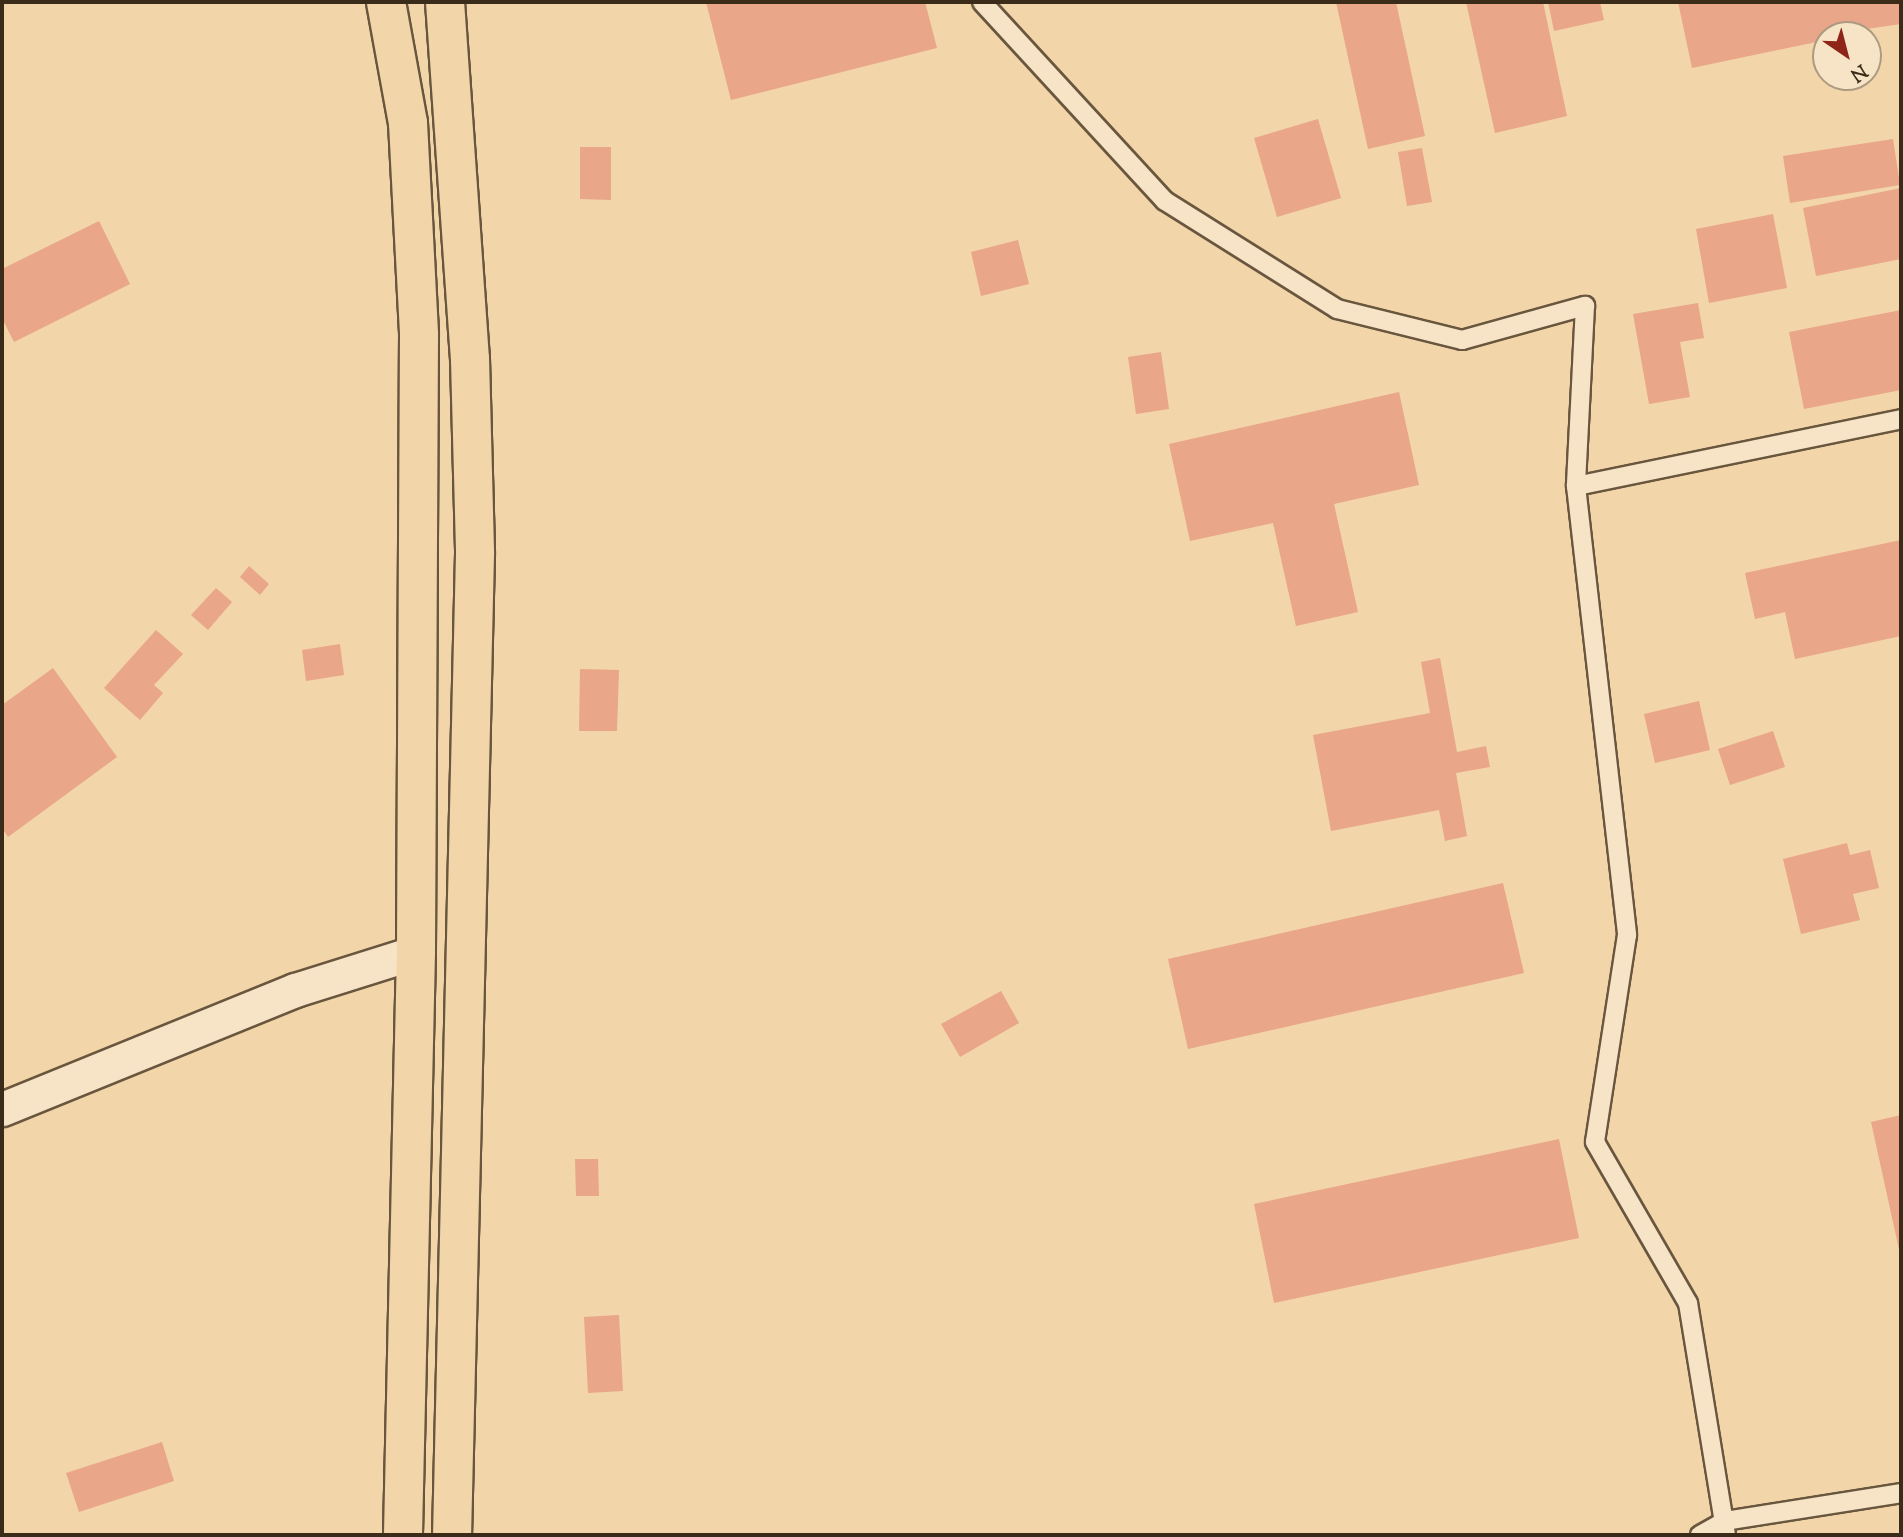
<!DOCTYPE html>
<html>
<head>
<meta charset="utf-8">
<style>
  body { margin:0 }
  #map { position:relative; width:1903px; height:1537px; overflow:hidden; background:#f2d5a8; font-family:"Sorts Mill Goudy",serif }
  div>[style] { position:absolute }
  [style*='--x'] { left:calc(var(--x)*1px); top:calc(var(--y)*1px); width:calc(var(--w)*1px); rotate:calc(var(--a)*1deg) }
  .building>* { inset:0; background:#e9a689 }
  .roads { filter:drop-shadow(2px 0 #69563e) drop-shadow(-2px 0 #69563e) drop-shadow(0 2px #69563e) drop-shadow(0 -2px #69563e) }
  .service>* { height:18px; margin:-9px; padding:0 9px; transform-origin:9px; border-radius:9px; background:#f7e4c6 }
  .minor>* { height:33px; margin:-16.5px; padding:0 16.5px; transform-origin:16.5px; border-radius:16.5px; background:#f7e4c6 }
  .trunk>* { height:38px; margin:-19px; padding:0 19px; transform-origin:19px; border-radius:19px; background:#f2d5a8 }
  span { translate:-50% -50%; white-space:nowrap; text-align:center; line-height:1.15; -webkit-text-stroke:7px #f7e4c6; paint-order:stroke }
  .frame { position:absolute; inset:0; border:4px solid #3b2c1a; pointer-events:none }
  .north { position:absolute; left:1812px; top:21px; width:70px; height:70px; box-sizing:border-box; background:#f7e4c6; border:2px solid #ac9a81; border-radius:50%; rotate:145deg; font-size:19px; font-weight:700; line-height:28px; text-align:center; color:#3b2c1a }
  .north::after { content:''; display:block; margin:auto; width:24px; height:32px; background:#8f2418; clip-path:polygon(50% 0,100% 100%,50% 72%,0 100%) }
</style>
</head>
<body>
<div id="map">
  <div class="building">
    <i style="clip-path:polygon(706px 2px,925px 2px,937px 48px,731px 100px)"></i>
    <i style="clip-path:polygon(1336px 2px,1396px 2px,1425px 136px,1368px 149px)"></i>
    <i style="clip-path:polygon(1466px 2px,1543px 2px,1567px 116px,1495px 133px)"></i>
    <i style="clip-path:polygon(1548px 2px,1600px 2px,1604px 20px,1554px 31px)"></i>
    <i style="clip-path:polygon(1678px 2px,1901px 2px,1901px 24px,1826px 35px,1826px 40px,1692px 68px)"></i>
    <i style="clip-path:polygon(1318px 119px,1341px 198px,1277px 217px,1254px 138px)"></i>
    <i style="clip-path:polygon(1893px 139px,1900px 185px,1790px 203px,1783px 156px)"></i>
    <i style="clip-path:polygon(580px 147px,611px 147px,611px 200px,580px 199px)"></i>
    <i style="clip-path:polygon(1422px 148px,1432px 202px,1407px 206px,1398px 152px)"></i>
    <i style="clip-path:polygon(1901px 188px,1901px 259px,1816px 276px,1803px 208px)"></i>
    <i style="clip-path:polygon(1773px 214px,1787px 288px,1709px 303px,1696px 229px)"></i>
    <i style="clip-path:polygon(99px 221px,130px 284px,14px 342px,2px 318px,2px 269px)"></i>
    <i style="clip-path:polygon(1018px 240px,1029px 284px,981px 296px,971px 252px)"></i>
    <i style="clip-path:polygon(1698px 303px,1704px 338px,1680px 342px,1690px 397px,1649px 404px,1633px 314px)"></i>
    <i style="clip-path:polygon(1901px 310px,1901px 390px,1804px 409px,1789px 332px)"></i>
    <i style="clip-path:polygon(1161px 352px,1169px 409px,1136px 414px,1128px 357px)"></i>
    <i style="clip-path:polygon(1399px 392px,1419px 485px,1334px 504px,1358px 612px,1296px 626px,1273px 523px,1190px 541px,1169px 444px)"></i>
    <i style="clip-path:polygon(1901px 540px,1901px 636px,1795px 659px,1785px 612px,1755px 619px,1745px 573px)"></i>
    <i style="clip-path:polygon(249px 566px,269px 584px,260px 595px,240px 577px)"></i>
    <i style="clip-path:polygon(216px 588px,232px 602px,208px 630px,191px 615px)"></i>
    <i style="clip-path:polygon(156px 630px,183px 654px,154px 685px,163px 693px,140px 720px,104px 688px)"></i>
    <i style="clip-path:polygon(340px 644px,344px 675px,306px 681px,302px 650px)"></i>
    <i style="clip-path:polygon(1440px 658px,1457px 752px,1486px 746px,1490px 767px,1456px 773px,1467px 836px,1445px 841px,1439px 810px,1331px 831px,1313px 735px,1430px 713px,1421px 662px)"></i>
    <i style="clip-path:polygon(53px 668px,117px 757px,8px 837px,2px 828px,2px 705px)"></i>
    <i style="clip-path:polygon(580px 669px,619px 670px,617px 731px,579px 731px)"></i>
    <i style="clip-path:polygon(1699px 701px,1710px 750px,1655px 763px,1644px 714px)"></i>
    <i style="clip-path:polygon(1773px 731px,1785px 767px,1730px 785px,1718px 749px)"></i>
    <i style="clip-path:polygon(1847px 843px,1850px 855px,1870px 850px,1879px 888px,1853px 894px,1860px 920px,1801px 934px,1783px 859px)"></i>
    <i style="clip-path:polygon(1503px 883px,1524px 973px,1188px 1049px,1168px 959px)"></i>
    <i style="clip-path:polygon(1001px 991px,1019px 1023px,960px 1057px,941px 1024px)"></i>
    <i style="clip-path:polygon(1901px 1115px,1901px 1254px,1900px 1254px,1871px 1122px)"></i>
    <i style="clip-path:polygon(1559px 1139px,1579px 1238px,1274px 1303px,1254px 1204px)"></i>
    <i style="clip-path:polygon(575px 1159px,598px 1159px,599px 1196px,576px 1196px)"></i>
    <i style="clip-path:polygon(619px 1315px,623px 1391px,588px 1393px,584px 1317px)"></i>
    <i style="clip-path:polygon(162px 1442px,174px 1481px,79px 1512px,66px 1473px)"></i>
  </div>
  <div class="roads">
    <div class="service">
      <i style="--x:982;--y:2;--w:270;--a:47.4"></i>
      <i style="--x:1165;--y:201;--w:203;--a:32.1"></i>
      <i style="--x:1337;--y:309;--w:129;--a:13.9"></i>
      <i style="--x:1462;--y:340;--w:128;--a:-15.5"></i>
      <i style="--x:1585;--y:306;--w:180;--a:92.9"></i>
      <i style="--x:1576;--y:486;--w:452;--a:83.5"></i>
      <i style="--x:1627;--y:935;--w:209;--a:98.8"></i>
      <i style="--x:1595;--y:1142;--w:186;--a:60"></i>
      <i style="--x:1688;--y:1303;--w:235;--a:80.7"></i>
      <i style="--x:1576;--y:486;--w:332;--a:-11.6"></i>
      <i style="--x:1700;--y:1535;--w:29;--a:-29"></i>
      <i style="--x:1725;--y:1521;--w:178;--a:-9"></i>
    </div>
    <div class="minor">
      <i style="--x:2;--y:1109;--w:316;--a:-22.1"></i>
      <i style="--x:295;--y:990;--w:127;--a:-17.4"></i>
    </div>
    <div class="trunk">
      <i style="--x:386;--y:2;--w:123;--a:79.7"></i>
      <i style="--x:408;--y:123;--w:212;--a:87"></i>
      <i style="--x:419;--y:335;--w:617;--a:90.28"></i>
      <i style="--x:416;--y:952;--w:583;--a:91.28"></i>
      <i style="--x:445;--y:2;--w:358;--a:86"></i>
      <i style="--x:470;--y:359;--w:195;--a:88.5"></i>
      <i style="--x:475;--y:554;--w:981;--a:91.34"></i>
    </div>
  </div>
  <div class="frame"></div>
  <div class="north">N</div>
</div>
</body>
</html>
